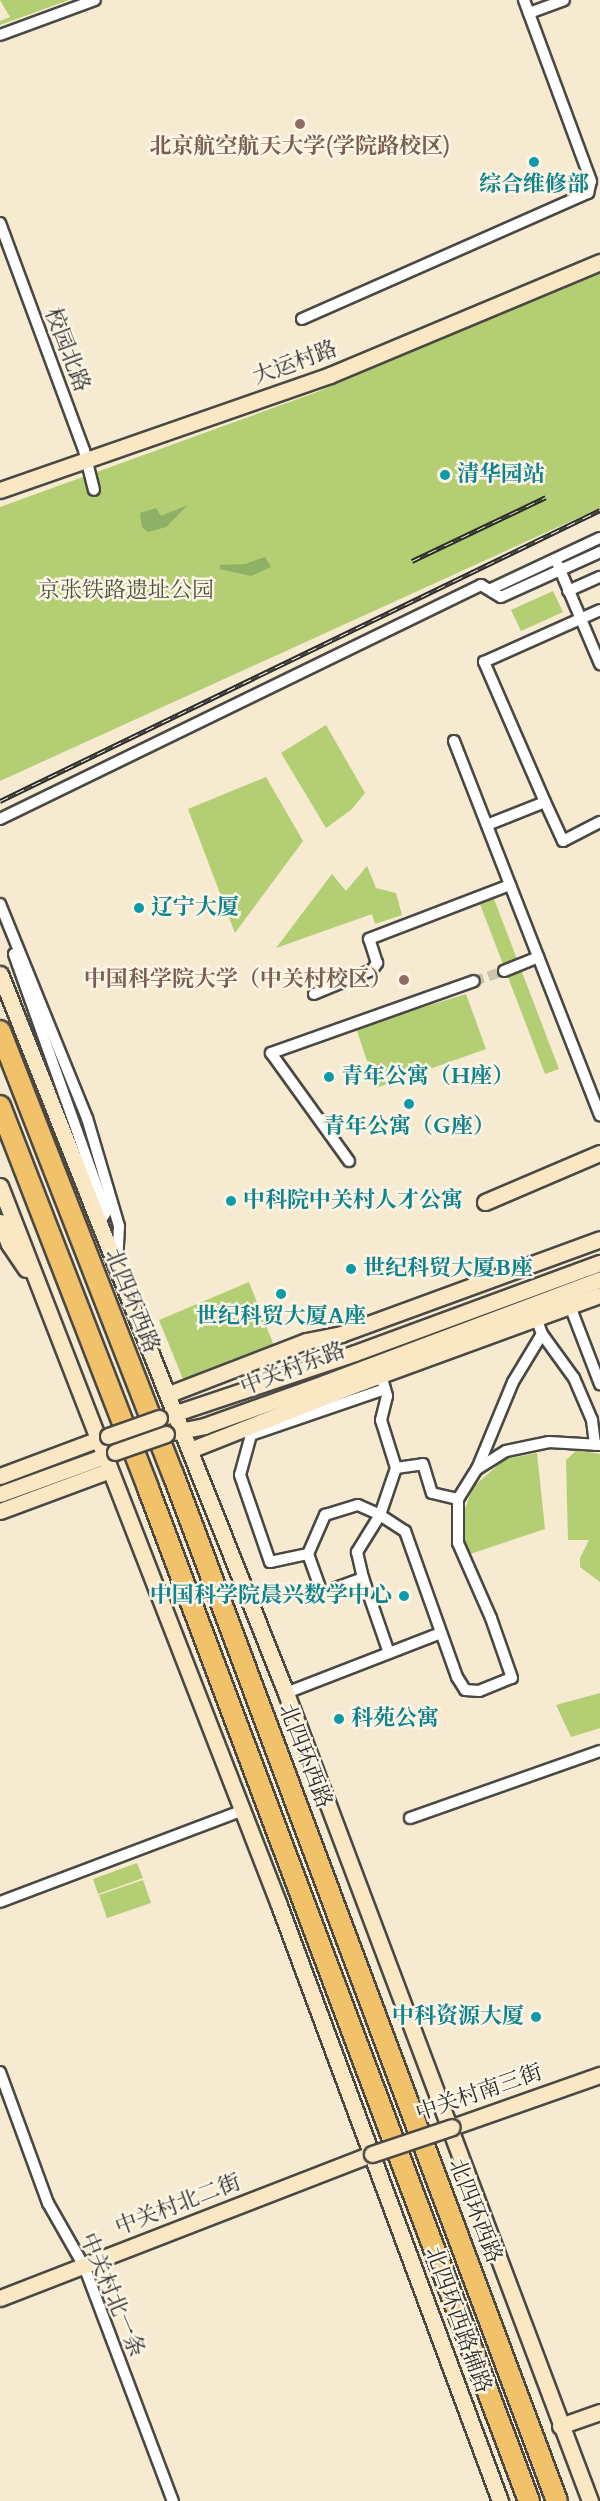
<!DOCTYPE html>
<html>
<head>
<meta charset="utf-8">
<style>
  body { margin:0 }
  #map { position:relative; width:600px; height:2501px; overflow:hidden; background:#f6ead1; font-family:Cardo,"Noto Serif SC",serif }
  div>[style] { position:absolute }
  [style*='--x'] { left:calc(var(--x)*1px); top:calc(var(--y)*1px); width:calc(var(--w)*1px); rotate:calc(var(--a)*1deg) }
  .green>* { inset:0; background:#b3ce73 }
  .forest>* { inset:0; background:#8eb165 }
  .street-tunnel>* { height:10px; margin-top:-5px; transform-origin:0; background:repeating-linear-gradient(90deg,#cdc4b0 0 10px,transparent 0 15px) }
  .roads { filter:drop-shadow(2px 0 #494844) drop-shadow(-2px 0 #494844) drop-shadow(0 2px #494844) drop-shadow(0 -2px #494844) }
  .street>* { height:10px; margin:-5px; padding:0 5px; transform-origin:5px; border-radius:5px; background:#fff }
  .secondary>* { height:15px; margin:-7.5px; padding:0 7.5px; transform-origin:7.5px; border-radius:7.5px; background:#fae7c3 }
  .highway>* { height:20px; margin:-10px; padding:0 10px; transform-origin:10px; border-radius:10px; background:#f2c26a }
  .rail>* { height:5px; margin-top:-2.5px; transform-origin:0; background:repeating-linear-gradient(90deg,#fcf5e5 0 9px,#2b2b2b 0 18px); box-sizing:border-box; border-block:2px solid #2b2b2b }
  .bridges { filter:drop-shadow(2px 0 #494844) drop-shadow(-2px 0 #494844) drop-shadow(0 2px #494844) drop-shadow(0 -2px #494844) }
  .secondary-bridge>* { height:15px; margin:-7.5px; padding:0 7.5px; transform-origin:7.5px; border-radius:7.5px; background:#fae7c3 }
  .dots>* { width:16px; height:16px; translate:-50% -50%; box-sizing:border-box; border:3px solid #fcf5e5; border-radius:50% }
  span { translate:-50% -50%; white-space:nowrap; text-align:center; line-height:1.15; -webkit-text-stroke:5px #fcf5e5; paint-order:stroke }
  .education-label { font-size:22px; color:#785e54; font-weight:700 }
  .right { translate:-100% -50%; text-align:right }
  .culture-label { font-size:22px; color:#0d838f; font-weight:700 }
  .left { translate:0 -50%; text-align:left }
  .street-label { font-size:22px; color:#2b2b2b }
  .park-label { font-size:22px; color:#4d543d }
</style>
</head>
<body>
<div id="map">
  <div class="green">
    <i style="clip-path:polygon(0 0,69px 0,0 25px,0 21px,10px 17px)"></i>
    <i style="clip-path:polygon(600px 268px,600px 508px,0 781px,0 507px,317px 392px)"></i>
    <i style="clip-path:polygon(553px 591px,563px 612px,521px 631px,511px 610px)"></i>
    <i style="clip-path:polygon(326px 725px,365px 793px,351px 810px,326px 828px,281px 753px)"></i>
    <i style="clip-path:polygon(266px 777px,303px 841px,235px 933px,188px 809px)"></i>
    <i style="clip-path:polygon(367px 866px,376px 888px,396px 893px,402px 915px,375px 924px,372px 914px,276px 948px,332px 874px,346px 891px)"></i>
    <i style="clip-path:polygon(494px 899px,559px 1069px,545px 1074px,480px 904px)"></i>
    <i style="clip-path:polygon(466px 994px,486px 1049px,376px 1088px,356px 1028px)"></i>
    <i style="clip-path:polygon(249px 1282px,276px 1351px,185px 1384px,159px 1320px)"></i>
    <i style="clip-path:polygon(577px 1450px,600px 1454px,600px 1582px,580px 1567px,580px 1558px,589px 1540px,568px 1540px,566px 1460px)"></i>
    <i style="clip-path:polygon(537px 1453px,545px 1529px,461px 1557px,465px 1509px,473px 1487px,505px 1459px)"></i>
    <i style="clip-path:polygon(600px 1693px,600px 1728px,571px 1737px,556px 1705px)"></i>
    <i style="clip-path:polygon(137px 1863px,143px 1878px,98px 1894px,93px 1879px)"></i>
    <i style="clip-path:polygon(143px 1880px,151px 1903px,107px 1918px,99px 1895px)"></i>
  </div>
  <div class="forest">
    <i style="clip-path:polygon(188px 505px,166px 527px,148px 532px,142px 527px,140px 513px,156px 508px,161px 516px)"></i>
    <i style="clip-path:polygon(265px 557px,271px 567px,251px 576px,220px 569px,220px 565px,245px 564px)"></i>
  </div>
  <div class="street-tunnel">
    <i style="--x:474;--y:981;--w:32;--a:-18"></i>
  </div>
  <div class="roads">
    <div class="street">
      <i style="--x:529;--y:13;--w:37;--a:-20"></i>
      <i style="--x:0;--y:35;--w:101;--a:-20.2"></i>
      <i style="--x:0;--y:223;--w:242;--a:69.7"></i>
      <i style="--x:84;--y:450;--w:41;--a:76"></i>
      <i style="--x:302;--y:319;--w:313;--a:-23.8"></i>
      <i style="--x:588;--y:193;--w:12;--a:-76"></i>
      <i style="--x:591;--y:181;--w:193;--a:-110.3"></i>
      <i style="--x:558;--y:565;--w:108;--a:67"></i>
      <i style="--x:491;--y:589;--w:120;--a:-25.1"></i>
      <i style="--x:568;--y:591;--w:35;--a:-24"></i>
      <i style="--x:454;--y:741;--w:402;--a:68.7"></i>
      <i style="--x:545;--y:802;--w:153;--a:-113.5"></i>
      <i style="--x:484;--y:662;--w:127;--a:-24.1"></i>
      <i style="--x:0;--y:819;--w:535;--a:-25.94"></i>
      <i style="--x:481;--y:585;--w:23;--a:31"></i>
      <i style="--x:501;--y:597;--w:109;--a:-24.4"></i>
      <i style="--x:487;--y:825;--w:62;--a:-21.6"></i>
      <i style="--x:545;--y:802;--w:43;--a:65.2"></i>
      <i style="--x:563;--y:841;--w:42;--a:-27.2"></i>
      <i style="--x:0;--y:904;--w:231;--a:67.9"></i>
      <i style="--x:87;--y:1118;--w:113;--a:73.5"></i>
      <i style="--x:119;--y:1226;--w:37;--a:93"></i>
      <i style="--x:14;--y:954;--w:274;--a:70.4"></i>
      <i style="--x:106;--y:1212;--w:13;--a:122"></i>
      <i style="--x:504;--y:971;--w:37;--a:-22"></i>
      <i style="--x:314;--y:994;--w:63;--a:-22.5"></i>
      <i style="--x:372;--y:970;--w:9;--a:-54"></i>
      <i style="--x:377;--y:963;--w:25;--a:-108"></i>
      <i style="--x:369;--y:939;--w:151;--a:-21"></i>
      <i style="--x:349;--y:1161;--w:133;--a:-125.8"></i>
      <i style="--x:271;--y:1053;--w:215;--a:-19.5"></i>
      <i style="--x:570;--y:1306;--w:84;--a:69"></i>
      <i style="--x:542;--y:1334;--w:54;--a:54"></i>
      <i style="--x:574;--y:1378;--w:46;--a:66.8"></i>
      <i style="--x:592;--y:1420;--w:25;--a:83"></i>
      <i style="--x:381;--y:1375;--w:22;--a:74"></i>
      <i style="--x:387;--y:1396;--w:25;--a:104"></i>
      <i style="--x:381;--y:1420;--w:50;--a:72.6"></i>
      <i style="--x:396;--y:1468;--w:50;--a:108.8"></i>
      <i style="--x:380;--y:1515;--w:30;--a:33"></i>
      <i style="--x:405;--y:1531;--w:155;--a:70.4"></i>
      <i style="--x:457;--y:1677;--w:15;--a:58"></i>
      <i style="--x:465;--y:1690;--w:14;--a:4"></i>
      <i style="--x:479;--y:1691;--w:35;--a:-22"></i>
      <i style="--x:512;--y:1678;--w:64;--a:-109.3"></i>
      <i style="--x:491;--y:1618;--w:82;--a:-113.7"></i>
      <i style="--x:458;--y:1543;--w:44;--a:-90"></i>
      <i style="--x:458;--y:1499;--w:36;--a:-58"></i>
      <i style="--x:477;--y:1469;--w:34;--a:-32"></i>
      <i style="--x:506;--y:1451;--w:44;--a:-11.8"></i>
      <i style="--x:549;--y:1442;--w:51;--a:3.4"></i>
      <i style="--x:385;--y:1389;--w:142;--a:161.1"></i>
      <i style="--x:251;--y:1435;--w:41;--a:105.4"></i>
      <i style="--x:240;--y:1475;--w:92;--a:71"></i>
      <i style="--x:270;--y:1562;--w:39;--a:-12"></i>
      <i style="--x:308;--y:1554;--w:41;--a:70.3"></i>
      <i style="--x:322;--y:1593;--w:44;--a:-20.1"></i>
      <i style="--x:363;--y:1578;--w:79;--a:70.9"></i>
      <i style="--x:396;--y:1468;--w:27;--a:-8"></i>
      <i style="--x:423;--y:1464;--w:30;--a:73"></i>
      <i style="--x:432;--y:1493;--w:27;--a:13"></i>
      <i style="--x:477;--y:1469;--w:94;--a:-67.5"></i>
      <i style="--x:513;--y:1382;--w:56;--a:-58.9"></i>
      <i style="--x:542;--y:1334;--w:23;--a:-110"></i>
      <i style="--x:308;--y:1554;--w:43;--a:-66.4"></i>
      <i style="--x:325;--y:1515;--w:34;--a:-17"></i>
      <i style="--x:358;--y:1505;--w:24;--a:24"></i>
      <i style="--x:380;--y:1515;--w:44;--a:121.9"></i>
      <i style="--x:357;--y:1552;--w:27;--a:77"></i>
      <i style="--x:286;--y:1693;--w:166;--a:-21.2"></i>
      <i style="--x:410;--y:1818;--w:201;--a:-19.4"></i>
      <i style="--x:0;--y:1902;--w:260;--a:-20.7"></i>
      <i style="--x:0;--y:2072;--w:140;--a:69.9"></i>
      <i style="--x:48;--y:2203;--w:73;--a:60.3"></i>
      <i style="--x:84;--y:2266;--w:251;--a:69.3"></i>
    </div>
    <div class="secondary">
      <i style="--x:0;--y:490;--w:349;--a:-19.2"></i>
      <i style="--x:330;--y:375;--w:293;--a:-22.7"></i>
      <i style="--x:0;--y:974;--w:774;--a:68.31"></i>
      <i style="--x:286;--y:1693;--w:863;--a:69.38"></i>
      <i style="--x:0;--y:1186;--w:771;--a:68.79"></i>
      <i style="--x:279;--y:1905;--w:636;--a:69.65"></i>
      <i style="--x:485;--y:1202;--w:125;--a:-23.1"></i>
      <i style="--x:0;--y:1222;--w:24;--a:68"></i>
      <i style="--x:9;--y:1244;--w:30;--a:56"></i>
      <i style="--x:169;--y:1394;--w:147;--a:-21.1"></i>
      <i style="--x:306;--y:1341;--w:36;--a:-11"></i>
      <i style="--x:341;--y:1334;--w:276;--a:-20.1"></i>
      <i style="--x:167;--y:1416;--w:198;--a:-18.5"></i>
      <i style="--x:355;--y:1353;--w:261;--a:-20.2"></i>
      <i style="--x:174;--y:1432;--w:31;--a:-11"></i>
      <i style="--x:204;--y:1426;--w:127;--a:-19.7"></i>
      <i style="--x:324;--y:1383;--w:295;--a:-20.6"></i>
      <i style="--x:190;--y:1450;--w:185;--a:-21.6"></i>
      <i style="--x:362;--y:1382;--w:253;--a:-20.1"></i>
      <i style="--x:0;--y:1476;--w:114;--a:-20.5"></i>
      <i style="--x:0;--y:1494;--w:120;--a:-19.9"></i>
      <i style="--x:0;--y:1511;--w:117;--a:-20.4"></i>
      <i style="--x:452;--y:2127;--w:157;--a:-19.4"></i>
      <i style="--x:0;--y:2298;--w:399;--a:-21.2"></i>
      <i style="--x:560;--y:2426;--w:42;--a:-19.3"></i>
    </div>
    <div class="highway">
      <i style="--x:0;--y:1031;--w:476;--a:68.7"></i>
      <i style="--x:173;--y:1474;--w:1096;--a:69.5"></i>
      <i style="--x:0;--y:1106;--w:410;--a:68.8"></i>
      <i style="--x:148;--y:1488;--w:1082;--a:69.39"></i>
    </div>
  </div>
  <div class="rail">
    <i style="--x:412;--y:561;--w:148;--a:-25.5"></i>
    <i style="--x:0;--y:801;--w:667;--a:-25.87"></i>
  </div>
  <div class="bridges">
    <div class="secondary-bridge">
      <i style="--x:108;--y:1436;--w:54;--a:-19.4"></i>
      <i style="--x:115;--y:1452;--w:54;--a:-19.4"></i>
      <i style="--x:372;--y:2154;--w:84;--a:-18.6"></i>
    </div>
  </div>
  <div class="dots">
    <i style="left:300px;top:124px;background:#8d6e63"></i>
    <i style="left:534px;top:162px;background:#0f9aa8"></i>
    <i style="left:445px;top:475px;background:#0f9aa8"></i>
    <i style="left:139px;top:908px;background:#0f9aa8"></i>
    <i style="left:404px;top:980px;background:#8d6e63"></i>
    <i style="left:329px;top:1077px;background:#0f9aa8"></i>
    <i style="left:409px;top:1104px;background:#0f9aa8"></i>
    <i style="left:231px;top:1201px;background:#0f9aa8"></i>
    <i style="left:351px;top:1269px;background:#0f9aa8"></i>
    <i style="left:281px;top:1294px;background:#0f9aa8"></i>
    <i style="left:404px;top:1596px;background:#0f9aa8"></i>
    <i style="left:339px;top:1719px;background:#0f9aa8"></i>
    <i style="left:536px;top:2017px;background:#0f9aa8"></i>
  </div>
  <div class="education-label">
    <span style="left:300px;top:147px">北京航空航天大学(学院路校区)</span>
    <span class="right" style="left:392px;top:980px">中国科学院大学（中关村校区）</span>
  </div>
  <div class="culture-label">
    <span style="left:534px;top:185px">综合维修部</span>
    <span class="left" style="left:457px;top:475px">清华园站</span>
    <span class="left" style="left:151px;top:908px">辽宁大厦</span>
    <span class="left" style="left:341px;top:1077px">青年公寓（H座）</span>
    <span style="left:409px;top:1127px">青年公寓（G座）</span>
    <span class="left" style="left:243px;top:1201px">中科院中关村人才公寓</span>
    <span class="left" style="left:363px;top:1269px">世纪科贸大厦B座</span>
    <span style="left:281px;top:1317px">世纪科贸大厦A座</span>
    <span class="right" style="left:392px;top:1596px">中国科学院晨兴数学中心</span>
    <span class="left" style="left:351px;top:1719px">科苑公寓</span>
    <span class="right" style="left:524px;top:2017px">中科资源大厦</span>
  </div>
  <div class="street-label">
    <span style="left:67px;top:350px;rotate:69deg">校园北路</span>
    <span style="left:295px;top:363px;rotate:-20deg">大运村路</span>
    <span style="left:132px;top:1301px;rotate:68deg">北四环西路</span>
    <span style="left:293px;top:1369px;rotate:-21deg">中关村东路</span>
    <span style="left:305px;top:1756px;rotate:69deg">北四环西路</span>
    <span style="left:479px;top:2093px;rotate:-19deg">中关村南三街</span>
    <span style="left:178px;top:2205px;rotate:-21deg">中关村北二街</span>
    <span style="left:475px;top:2211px;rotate:69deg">北四环西路</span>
    <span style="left:112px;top:2295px;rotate:67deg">中关村北一条</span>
    <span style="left:458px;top:2320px;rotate:70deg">北四环西路辅路</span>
  </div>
  <div class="park-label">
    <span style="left:126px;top:591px">京张铁路遗址公园</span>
  </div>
</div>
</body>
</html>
